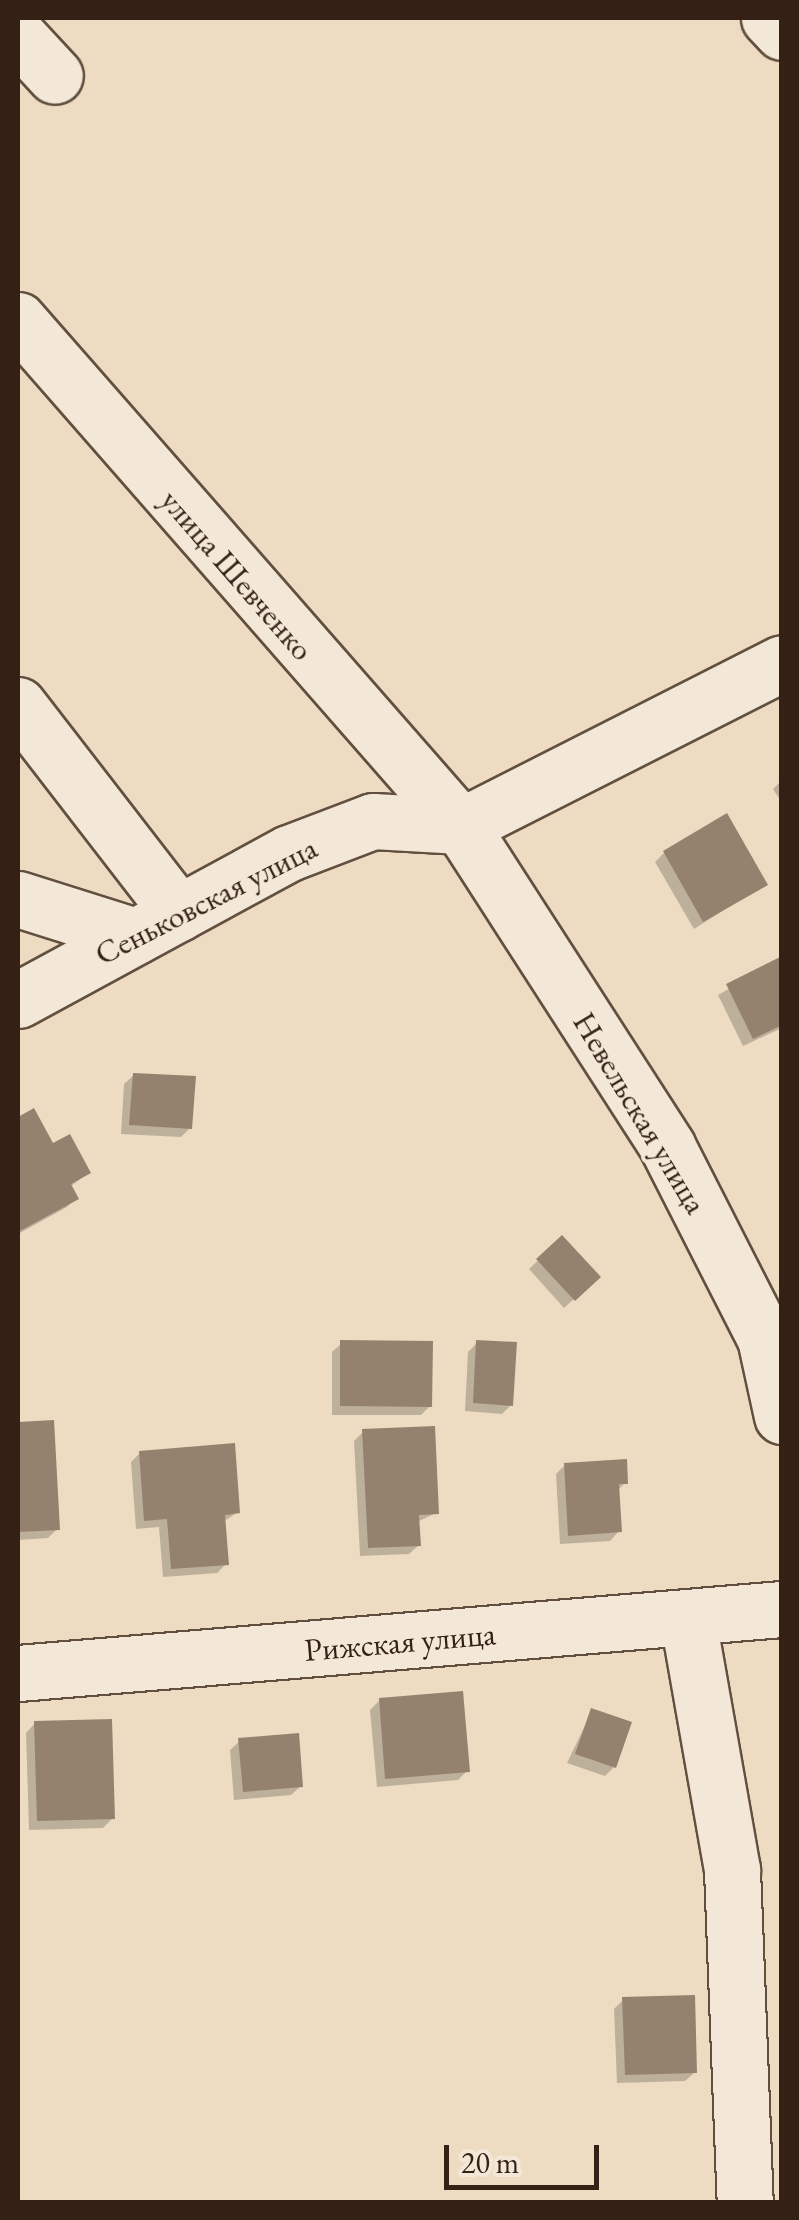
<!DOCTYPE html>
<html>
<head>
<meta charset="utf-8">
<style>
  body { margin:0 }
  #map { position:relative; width:799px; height:2220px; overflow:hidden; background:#eddcc2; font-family:"EB Garamond",serif }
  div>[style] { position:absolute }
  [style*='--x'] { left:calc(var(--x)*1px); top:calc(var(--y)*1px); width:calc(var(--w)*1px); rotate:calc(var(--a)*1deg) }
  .shadow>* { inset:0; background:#0003 }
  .building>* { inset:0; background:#94826f }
  .roads { filter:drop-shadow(2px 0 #624f40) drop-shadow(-2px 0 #624f40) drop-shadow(0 2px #624f40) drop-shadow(0 -2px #624f40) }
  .minor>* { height:55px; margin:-27.5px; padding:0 27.5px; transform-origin:27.5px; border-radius:27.5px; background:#f3e8d7 }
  span { translate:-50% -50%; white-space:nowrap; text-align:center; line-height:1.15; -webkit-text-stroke:8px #f3e8d7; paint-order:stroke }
  .street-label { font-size:32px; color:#342015 }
  .frame { position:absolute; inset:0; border:20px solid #342015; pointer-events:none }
  .scale { position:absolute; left:444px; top:2145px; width:155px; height:45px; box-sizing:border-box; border:5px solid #342015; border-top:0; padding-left:12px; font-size:30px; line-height:35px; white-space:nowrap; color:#342015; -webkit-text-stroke:8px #f3e8d7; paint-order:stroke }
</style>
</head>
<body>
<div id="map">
  <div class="shadow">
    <i style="clip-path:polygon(782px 780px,782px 803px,773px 789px)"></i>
    <i style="clip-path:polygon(664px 853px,765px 884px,694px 929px,655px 862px)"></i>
    <i style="clip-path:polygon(782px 959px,782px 1028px,743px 1046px,718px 995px)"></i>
    <i style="clip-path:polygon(134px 1075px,190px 1128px,181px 1137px,121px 1134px,124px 1084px)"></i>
    <i style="clip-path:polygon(33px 1112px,52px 1147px,88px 1173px,70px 1187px,76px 1198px,67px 1207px,18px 1234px,18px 1120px)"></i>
    <i style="clip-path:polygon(562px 1238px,598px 1277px,564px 1308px,529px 1269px)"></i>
    <i style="clip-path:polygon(342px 1343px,430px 1406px,421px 1415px,332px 1415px,332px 1352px)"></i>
    <i style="clip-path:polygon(477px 1343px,511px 1405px,502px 1414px,465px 1411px,468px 1352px)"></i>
    <i style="clip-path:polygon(52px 1423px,57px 1529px,48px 1538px,18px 1540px,18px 1424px)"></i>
    <i style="clip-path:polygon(363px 1432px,436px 1513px,417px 1522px,419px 1545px,409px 1554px,360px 1556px,354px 1441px)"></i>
    <i style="clip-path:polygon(140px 1453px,238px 1512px,223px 1522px,226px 1564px,217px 1573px,163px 1577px,159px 1527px,136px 1529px,131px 1462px)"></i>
    <i style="clip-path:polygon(565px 1465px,625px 1483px,617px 1491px,619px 1531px,610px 1541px,560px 1544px,556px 1474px)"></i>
    <i style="clip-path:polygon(380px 1700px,467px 1771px,458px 1780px,377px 1787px,370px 1710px)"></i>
    <i style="clip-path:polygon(592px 1711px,614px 1767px,605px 1776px,567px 1763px)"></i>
    <i style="clip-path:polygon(35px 1723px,113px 1818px,103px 1828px,29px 1830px,26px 1733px)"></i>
    <i style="clip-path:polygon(240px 1741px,301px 1786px,291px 1795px,234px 1800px,230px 1750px)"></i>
    <i style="clip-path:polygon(623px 2000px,695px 2072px,685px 2081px,617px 2083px,614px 2009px)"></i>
  </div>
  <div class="building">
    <i style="clip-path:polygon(727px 813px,768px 885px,703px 922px,663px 851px)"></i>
    <i style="clip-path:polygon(782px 956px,782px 1025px,753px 1039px,726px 984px)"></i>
    <i style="clip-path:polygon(133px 1073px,196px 1076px,192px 1129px,129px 1125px)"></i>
    <i style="clip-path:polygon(34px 1108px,53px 1143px,70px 1134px,91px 1173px,71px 1184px,79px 1199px,18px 1232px,18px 1117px)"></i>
    <i style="clip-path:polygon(562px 1235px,601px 1277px,575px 1301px,536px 1259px)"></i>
    <i style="clip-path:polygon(340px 1340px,433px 1341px,432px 1407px,340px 1406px)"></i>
    <i style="clip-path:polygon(476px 1340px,517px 1342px,513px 1406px,473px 1403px)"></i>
    <i style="clip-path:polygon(54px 1420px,60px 1530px,18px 1532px,18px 1422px)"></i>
    <i style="clip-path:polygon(435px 1426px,439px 1514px,419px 1515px,421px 1546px,368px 1548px,362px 1429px)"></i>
    <i style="clip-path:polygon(235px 1443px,240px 1513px,225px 1515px,229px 1565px,171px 1569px,167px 1519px,144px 1521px,139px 1451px)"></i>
    <i style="clip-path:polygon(627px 1459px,628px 1484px,619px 1484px,622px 1532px,568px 1536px,564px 1463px)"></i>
    <i style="clip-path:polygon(463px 1691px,470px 1772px,385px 1779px,379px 1698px)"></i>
    <i style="clip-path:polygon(591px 1708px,632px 1722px,616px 1768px,575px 1754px)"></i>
    <i style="clip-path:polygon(112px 1719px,115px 1819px,37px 1821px,34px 1721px)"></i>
    <i style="clip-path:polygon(299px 1733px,303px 1787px,243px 1792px,238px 1738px)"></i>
    <i style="clip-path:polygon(695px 1995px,697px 2073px,625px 2075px,622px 1997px)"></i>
  </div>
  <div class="roads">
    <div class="minor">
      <i style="--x:769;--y:18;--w:19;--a:47"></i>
      <i style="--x:18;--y:36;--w:54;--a:47.2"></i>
      <i style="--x:18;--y:320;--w:673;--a:48.8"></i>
      <i style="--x:461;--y:826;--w:381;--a:57.2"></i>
      <i style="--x:667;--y:1146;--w:216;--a:63"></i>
      <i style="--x:765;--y:1338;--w:80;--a:77.7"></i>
      <i style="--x:18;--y:705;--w:263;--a:52.3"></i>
      <i style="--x:18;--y:899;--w:123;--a:17.5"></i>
      <i style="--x:18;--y:1000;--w:308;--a:-28.5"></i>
      <i style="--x:289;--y:853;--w:90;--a:-20.9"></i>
      <i style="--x:373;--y:821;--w:88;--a:3.3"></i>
      <i style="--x:461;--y:826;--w:360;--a:-26.9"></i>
      <i style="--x:688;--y:1620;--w:254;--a:80"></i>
      <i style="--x:732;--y:1870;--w:332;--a:87.8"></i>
      <i style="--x:18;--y:1673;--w:767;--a:-4.79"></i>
    </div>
  </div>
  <div class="street-label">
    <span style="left:237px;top:575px;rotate:49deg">улица Шевченко</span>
    <span style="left:206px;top:901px;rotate:-27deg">Сеньковская улица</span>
    <span style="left:640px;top:1113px;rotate:59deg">Невельская улица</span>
    <span style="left:400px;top:1642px;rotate:-5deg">Рижская улица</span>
  </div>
  <div class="frame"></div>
  <div class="scale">20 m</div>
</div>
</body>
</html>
